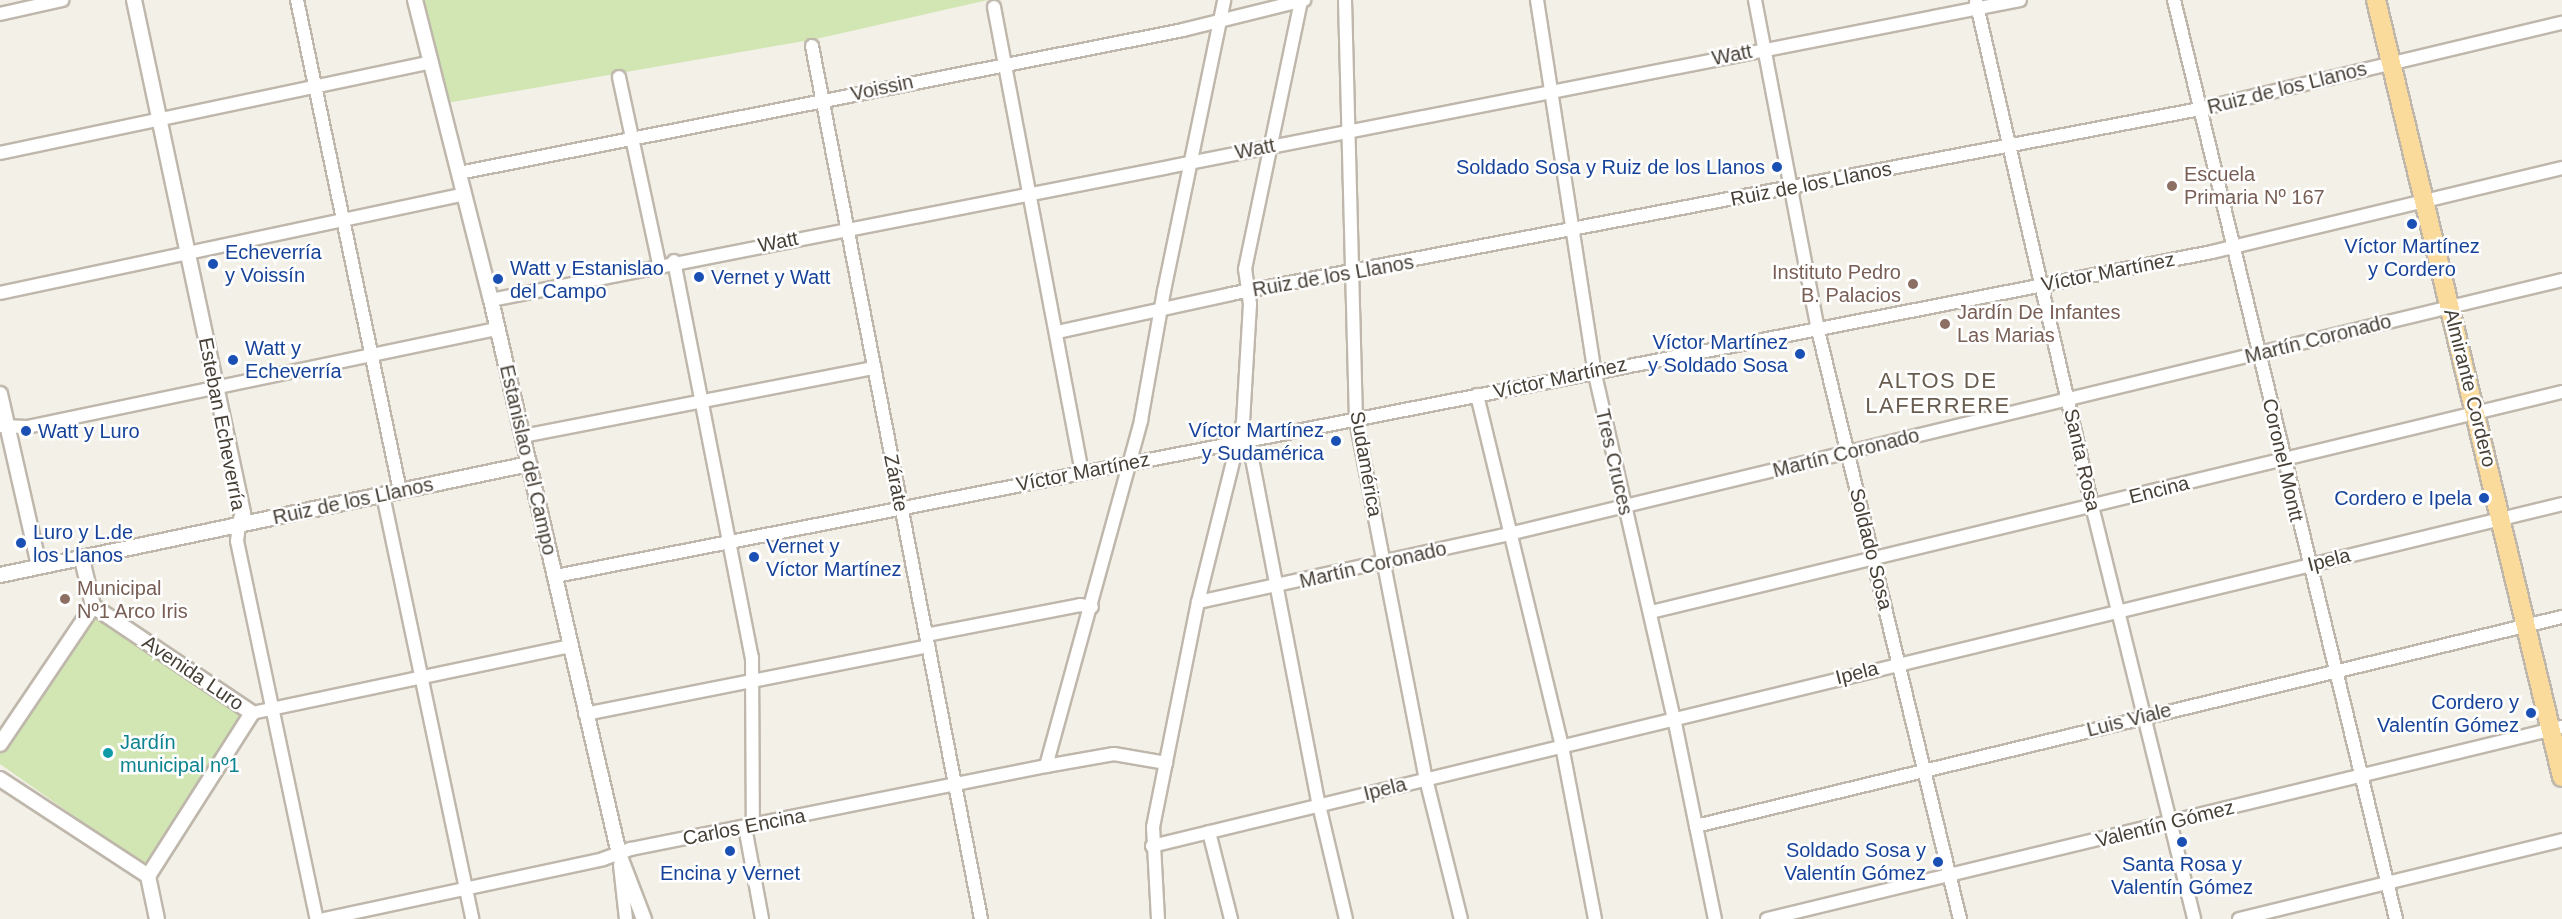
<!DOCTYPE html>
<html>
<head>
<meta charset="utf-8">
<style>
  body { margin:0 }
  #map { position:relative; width:2562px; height:919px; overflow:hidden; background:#f3f0e8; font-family:Arial,sans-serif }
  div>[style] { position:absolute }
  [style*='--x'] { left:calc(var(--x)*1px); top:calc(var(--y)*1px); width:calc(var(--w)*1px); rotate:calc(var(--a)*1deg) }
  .green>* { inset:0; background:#d1e6b3 }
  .roads { filter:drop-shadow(2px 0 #bfb7ab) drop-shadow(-2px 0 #bfb7ab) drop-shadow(0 2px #bfb7ab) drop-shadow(0 -2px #bfb7ab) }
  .minor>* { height:12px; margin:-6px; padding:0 6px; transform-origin:6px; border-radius:6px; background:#fff }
  .tertiary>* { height:14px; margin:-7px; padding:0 7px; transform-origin:7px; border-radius:7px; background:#fff }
  .primary>* { height:18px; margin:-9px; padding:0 9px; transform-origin:9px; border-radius:9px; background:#fadb9b }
  .dots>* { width:16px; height:16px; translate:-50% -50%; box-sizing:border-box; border:3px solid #fff; border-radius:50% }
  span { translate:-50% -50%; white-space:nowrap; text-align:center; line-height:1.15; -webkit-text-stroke:5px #fff; paint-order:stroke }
  .street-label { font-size:20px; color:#474037 }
  .transit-label { font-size:20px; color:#164399 }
  .right { translate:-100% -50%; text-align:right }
  .left { translate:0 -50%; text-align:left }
  .education-label { font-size:20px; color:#785e54 }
  .culture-label { font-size:20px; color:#0d838f }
  .quarter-label { font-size:22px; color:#695d4f; letter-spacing:1.5px }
</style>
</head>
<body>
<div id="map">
  <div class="green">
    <i style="clip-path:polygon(415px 0,988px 0,816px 39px,441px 104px)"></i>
    <i style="clip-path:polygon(93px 612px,245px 711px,145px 866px,0 764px,0 750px)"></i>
  </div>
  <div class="roads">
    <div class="minor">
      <i style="--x:297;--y:0;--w:502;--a:78.15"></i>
      <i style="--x:1345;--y:0;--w:420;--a:88.5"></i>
      <i style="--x:1356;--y:420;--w:366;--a:79"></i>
      <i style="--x:1426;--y:779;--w:144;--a:76"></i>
      <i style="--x:1537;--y:0;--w:374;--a:81.2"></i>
      <i style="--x:1594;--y:370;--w:357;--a:77.1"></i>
      <i style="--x:1674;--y:718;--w:205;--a:78.5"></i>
      <i style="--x:1755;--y:0;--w:336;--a:79.2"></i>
      <i style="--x:1818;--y:330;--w:606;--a:76.45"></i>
      <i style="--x:2174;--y:0;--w:945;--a:76.42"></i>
      <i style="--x:1976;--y:1;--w:518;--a:77.06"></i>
      <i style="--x:2092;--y:506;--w:425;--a:76.1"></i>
      <i style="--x:994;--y:7;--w:472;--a:79.3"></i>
      <i style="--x:0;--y:14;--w:64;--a:-12.7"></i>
      <i style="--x:812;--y:46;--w:889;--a:79.04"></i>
      <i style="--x:619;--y:77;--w:191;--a:77.9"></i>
      <i style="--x:0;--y:153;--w:441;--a:-11.9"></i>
      <i style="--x:459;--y:173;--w:738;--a:-11.17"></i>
      <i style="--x:1183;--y:30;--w:125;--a:-13.9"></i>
      <i style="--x:674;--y:261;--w:404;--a:78.9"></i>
      <i style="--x:752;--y:657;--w:169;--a:89.7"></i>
      <i style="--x:0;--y:293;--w:474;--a:-12"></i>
      <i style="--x:491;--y:300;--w:1558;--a:-11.1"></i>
      <i style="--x:1057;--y:332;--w:178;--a:-12.3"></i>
      <i style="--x:1231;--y:294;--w:987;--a:-10.81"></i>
      <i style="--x:2200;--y:109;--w:372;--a:-13.4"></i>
      <i style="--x:1477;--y:395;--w:361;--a:76.4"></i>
      <i style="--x:1562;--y:746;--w:176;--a:79.2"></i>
      <i style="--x:0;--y:426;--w:27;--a:2"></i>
      <i style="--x:27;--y:427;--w:480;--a:-11.8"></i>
      <i style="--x:523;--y:436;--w:358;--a:-11"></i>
      <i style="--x:1249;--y:443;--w:369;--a:79.1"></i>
      <i style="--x:1319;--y:805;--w:117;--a:76.7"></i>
      <i style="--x:383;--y:495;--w:433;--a:78.1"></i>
      <i style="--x:239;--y:525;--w:16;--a:97"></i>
      <i style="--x:237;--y:541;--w:386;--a:78.1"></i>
      <i style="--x:556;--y:576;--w:1687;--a:-11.07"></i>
      <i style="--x:2212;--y:252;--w:360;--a:-13.5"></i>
      <i style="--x:1198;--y:602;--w:318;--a:-12.3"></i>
      <i style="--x:1509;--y:534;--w:1083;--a:-13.56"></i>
      <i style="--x:1651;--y:612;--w:937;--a:-13.58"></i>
      <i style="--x:926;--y:635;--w:157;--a:-11"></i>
      <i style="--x:1080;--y:605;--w:12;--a:9"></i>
      <i style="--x:252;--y:713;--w:326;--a:-11.9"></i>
      <i style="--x:585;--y:714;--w:350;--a:-11.2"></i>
      <i style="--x:1046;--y:766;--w:359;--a:-74.6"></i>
      <i style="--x:1141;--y:420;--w:131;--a:-79.9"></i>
      <i style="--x:1164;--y:291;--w:297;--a:-78.3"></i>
      <i style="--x:1696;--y:826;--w:891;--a:-13.57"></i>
      <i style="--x:745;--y:827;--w:94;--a:79.5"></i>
      <i style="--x:1209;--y:832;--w:90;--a:75.8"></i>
      <i style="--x:1152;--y:846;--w:1451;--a:-13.63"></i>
      <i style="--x:620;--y:865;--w:54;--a:83.7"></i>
      <i style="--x:324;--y:919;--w:285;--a:-12.1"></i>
      <i style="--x:603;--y:859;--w:30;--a:-20"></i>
      <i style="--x:631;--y:849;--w:423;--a:-11.3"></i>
      <i style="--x:1046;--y:766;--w:69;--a:-10"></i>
      <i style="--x:1114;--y:754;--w:53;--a:9.8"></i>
      <i style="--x:1158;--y:919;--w:92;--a:-93.1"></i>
      <i style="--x:1153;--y:827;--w:229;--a:-78.7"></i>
      <i style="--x:1198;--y:602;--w:186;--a:-76"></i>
      <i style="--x:1243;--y:422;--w:118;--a:-86.6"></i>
      <i style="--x:1250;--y:304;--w:35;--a:-98"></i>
      <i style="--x:1245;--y:269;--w:274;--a:-78.2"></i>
      <i style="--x:1767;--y:919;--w:818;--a:-13.58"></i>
      <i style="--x:2239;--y:919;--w:333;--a:-13.7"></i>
    </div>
    <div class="tertiary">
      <i style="--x:134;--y:0;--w:524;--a:78"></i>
      <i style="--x:243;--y:513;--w:13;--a:108"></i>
      <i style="--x:415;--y:0;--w:309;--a:75.8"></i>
      <i style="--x:491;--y:300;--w:569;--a:76.99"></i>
      <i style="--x:619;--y:854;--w:70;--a:69"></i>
      <i style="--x:0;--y:394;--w:176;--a:77.2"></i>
      <i style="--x:82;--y:559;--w:48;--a:76.8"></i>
      <i style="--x:93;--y:606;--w:192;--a:33.9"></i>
      <i style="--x:252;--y:713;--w:193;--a:122.5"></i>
      <i style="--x:0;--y:575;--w:541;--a:-11.85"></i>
      <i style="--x:0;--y:744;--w:166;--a:-56"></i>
      <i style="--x:0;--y:779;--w:177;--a:33.2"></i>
      <i style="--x:148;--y:876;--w:44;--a:78.2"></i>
    </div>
    <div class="primary">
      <i style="--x:2376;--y:0;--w:799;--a:76.54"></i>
    </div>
  </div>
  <div class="dots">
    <i style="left:1777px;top:167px;background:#1a4fb4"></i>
    <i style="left:2172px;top:186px;background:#8d6e63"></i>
    <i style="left:2412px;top:224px;background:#1a4fb4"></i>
    <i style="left:213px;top:264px;background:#1a4fb4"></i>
    <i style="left:699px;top:277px;background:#1a4fb4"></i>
    <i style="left:498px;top:279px;background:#1a4fb4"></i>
    <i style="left:1913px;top:284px;background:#8d6e63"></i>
    <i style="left:1945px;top:324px;background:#8d6e63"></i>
    <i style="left:1800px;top:354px;background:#1a4fb4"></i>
    <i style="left:233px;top:360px;background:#1a4fb4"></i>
    <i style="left:26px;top:431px;background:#1a4fb4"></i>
    <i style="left:1336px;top:441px;background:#1a4fb4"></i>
    <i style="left:2484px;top:498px;background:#1a4fb4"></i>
    <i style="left:21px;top:543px;background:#1a4fb4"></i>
    <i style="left:754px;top:557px;background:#1a4fb4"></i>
    <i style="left:65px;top:599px;background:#8d6e63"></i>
    <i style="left:2531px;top:713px;background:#1a4fb4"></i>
    <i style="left:108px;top:753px;background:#0f9aa8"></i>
    <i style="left:2182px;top:842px;background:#1a4fb4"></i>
    <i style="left:730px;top:851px;background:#1a4fb4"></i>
    <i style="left:1938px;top:862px;background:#1a4fb4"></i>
  </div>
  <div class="street-label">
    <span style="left:1732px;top:55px;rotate:-11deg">Watt</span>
    <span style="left:882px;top:88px;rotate:-12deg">Voissin</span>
    <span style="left:2287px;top:88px;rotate:-14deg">Ruiz de los Llanos</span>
    <span style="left:1255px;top:149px;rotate:-11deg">Watt</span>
    <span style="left:1811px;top:184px;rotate:-11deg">Ruiz de los Llanos</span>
    <span style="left:778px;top:242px;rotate:-11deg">Watt</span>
    <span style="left:2108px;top:272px;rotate:-11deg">Víctor Martínez</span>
    <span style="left:1333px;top:276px;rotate:-10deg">Ruiz de los Llanos</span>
    <span style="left:2318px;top:339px;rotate:-14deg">Martín Coronado</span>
    <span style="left:1560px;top:378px;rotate:-12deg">Víctor Martínez</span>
    <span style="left:2470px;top:388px;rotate:76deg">Almirante Cordero</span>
    <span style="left:222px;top:424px;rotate:79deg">Esteban Echeverría</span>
    <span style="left:1846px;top:453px;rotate:-14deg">Martín Coronado</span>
    <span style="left:528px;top:460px;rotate:77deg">Estanislao del Campo</span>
    <span style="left:2082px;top:460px;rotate:77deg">Santa Rosa</span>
    <span style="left:2283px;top:460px;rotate:77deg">Coronel Montt</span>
    <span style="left:1614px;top:462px;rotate:77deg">Tres Cruces</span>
    <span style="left:1366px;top:464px;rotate:80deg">Sudamérica</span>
    <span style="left:1083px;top:472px;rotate:-11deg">Víctor Martínez</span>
    <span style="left:896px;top:483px;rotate:79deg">Zárate</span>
    <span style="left:2159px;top:490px;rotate:-14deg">Encina</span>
    <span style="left:353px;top:501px;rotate:-12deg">Ruiz de los Llanos</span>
    <span style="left:1871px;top:549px;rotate:76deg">Soldado Sosa</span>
    <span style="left:2329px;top:560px;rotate:-14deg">Ipela</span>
    <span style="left:1373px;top:565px;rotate:-13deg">Martín Coronado</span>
    <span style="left:193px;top:673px;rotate:34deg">Avenida Luro</span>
    <span style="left:1857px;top:673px;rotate:-14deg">Ipela</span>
    <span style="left:2129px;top:720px;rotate:-14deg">Luis Viale</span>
    <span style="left:1385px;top:789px;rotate:-14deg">Ipela</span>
    <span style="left:2165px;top:824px;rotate:-14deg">Valentín Gómez</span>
    <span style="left:744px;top:827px;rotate:-11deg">Carlos Encina</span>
  </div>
  <div class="transit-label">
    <span class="right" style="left:1765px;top:167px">Soldado Sosa y Ruiz de los Llanos</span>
    <span style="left:2412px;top:258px">Víctor Martínez<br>y Cordero</span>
    <span class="left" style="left:225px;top:264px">Echeverría<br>y Voissín</span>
    <span class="left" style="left:510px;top:280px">Watt y Estanislao<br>del Campo</span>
    <span class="left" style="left:711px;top:277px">Vernet y Watt</span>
    <span class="right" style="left:1788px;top:354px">Víctor Martínez<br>y Soldado Sosa</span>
    <span class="left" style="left:245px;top:360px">Watt y<br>Echeverría</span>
    <span class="right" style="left:1324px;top:442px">Víctor Martínez<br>y Sudamérica</span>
    <span class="left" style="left:38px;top:431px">Watt y Luro</span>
    <span class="right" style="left:2472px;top:498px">Cordero e Ipela</span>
    <span class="left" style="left:33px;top:544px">Luro y L.de<br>los Llanos</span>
    <span class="left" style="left:766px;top:558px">Vernet y<br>Víctor Martínez</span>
    <span class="right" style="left:2519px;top:714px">Cordero y<br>Valentín Gómez</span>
    <span class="right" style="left:1926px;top:862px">Soldado Sosa y<br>Valentín Gómez</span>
    <span style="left:2182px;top:876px">Santa Rosa y<br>Valentín Gómez</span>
    <span style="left:730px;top:873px">Encina y Vernet</span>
  </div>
  <div class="education-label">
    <span class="left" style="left:2184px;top:186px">Escuela<br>Primaria Nº 167</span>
    <span class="right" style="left:1901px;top:284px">Instituto Pedro<br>B. Palacios</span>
    <span class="left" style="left:1957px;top:324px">Jardín De Infantes<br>Las Marias</span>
    <span class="left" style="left:77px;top:600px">Municipal<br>Nº1 Arco Iris</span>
  </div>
  <div class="culture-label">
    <span class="left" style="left:120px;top:754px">Jardín<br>municipal nº1</span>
  </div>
  <div class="quarter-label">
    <span style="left:1938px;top:393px">ALTOS DE<br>LAFERRERE</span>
  </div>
</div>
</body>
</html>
